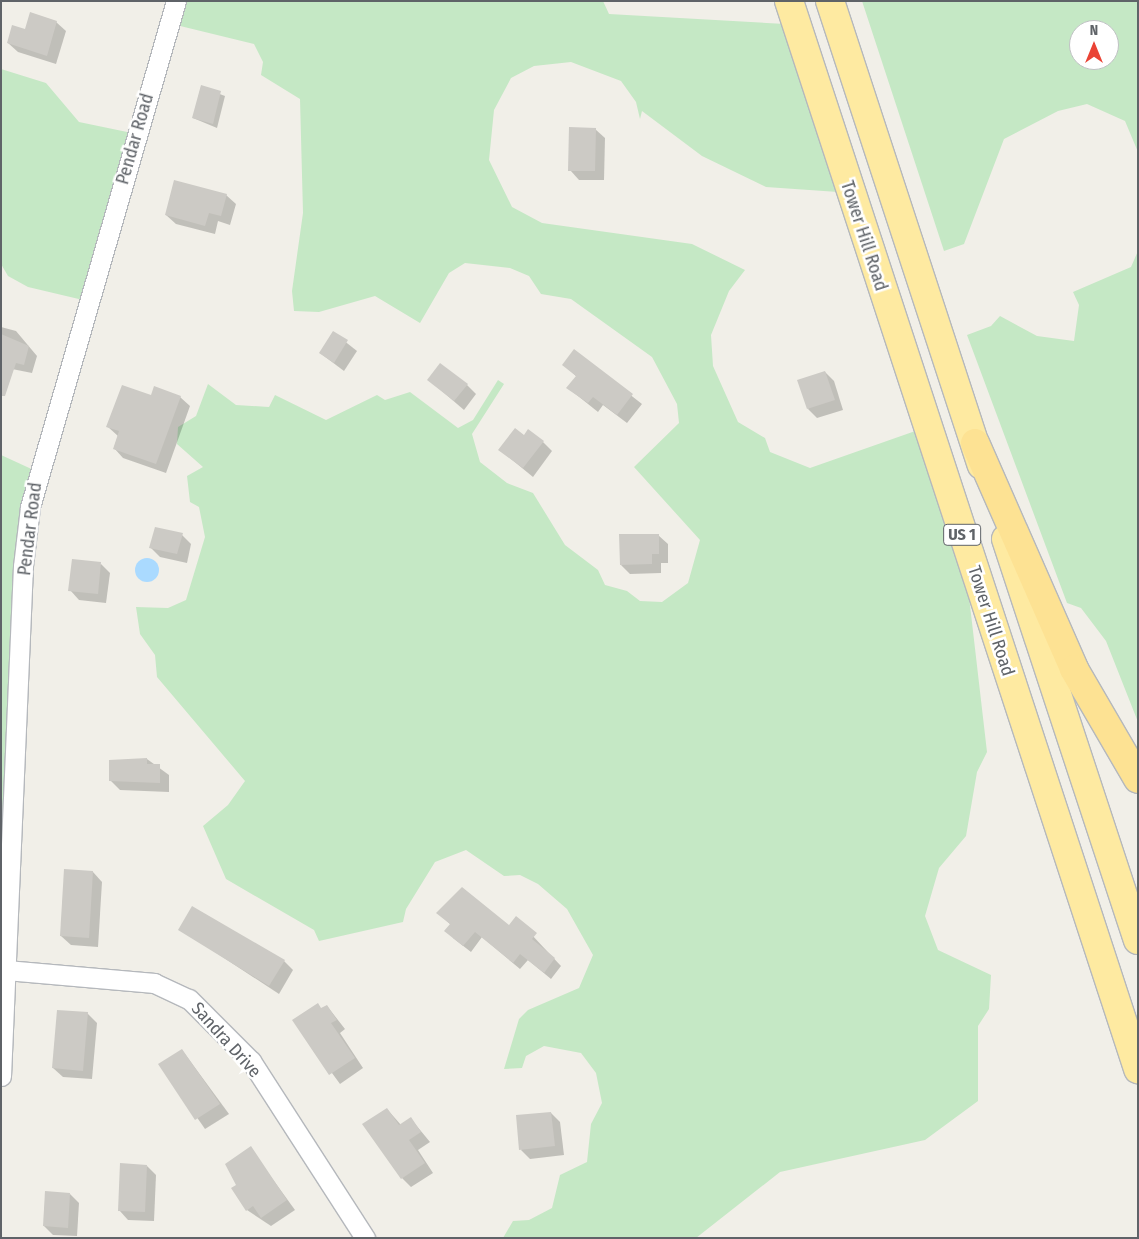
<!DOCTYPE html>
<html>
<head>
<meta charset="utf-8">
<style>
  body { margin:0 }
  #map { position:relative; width:1139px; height:1239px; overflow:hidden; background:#f1efe8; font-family:"Fira Sans Condensed",sans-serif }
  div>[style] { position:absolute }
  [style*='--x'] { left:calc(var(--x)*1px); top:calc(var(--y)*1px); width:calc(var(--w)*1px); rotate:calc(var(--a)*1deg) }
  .green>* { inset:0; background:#c5e8c5 }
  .water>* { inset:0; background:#aadaff }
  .round { border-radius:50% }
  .shadow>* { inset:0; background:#0003 }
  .building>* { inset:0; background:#cccac5 }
  .roads { filter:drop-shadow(1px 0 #b5b8bc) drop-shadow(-1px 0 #b5b8bc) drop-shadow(0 1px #b5b8bc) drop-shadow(0 -1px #b5b8bc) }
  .minor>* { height:19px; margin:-9.5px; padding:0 9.5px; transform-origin:9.5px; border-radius:9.5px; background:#fff }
  .trunk>* { height:28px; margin:-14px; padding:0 14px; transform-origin:14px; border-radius:14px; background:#feeaa1 }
  .motorway>* { height:28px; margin:-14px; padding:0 14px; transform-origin:14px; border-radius:14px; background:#fde293 }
  span { translate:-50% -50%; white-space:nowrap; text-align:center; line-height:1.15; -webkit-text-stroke:5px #fff; paint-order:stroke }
  .shield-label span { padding:1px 4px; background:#fff; border:1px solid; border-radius:4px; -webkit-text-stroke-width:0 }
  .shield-label { font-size:16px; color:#5f6368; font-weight:700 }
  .street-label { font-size:18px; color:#5f6368 }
  .frame { position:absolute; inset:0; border:2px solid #5f6368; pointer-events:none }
  .north { position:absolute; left:1069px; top:20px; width:50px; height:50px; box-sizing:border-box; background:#fff; border:1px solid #bfc1c3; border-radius:50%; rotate:0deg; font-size:14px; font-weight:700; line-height:20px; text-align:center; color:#5f6368 }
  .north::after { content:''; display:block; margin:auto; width:18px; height:22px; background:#ea4335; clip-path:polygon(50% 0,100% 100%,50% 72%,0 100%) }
</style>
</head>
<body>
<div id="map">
  <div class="green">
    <i style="clip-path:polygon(172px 1px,603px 1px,609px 14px,785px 24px,838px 192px,766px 187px,702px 156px,642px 111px,640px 119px,636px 102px,621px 81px,571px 62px,534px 66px,511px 78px,494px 110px,489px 160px,512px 207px,542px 223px,692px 244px,745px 270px,729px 291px,711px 335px,713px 366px,738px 422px,765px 438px,770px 452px,810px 468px,921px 429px,968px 588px,987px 752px,977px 772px,966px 836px,939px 868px,925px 916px,938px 950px,991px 975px,989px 1009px,978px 1026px,978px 1101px,925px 1140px,780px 1172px,696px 1238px,503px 1238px,513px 1221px,529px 1220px,552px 1208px,560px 1175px,587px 1162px,591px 1124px,602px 1103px,596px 1073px,581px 1053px,544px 1046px,526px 1056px,522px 1068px,504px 1069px,519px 1019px,528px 1010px,579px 988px,593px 955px,567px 909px,538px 884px,520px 875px,504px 876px,466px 850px,435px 862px,406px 909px,403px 922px,319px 941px,314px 930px,226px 879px,203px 826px,228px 805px,245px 781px,157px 677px,155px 655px,140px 634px,136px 607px,168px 608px,186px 600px,205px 537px,199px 507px,190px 502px,187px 476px,203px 467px,177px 444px,178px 427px,196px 416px,208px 384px,236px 405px,269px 407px,275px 395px,326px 420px,377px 395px,385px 400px,410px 392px,458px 428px,473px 420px,498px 380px,504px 384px,472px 434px,480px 462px,507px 483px,533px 493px,565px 545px,598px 570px,605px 585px,627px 591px,640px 601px,662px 602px,688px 583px,700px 540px,634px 467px,679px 423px,677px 404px,652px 357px,571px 299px,541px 294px,529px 276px,510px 268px,465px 263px,449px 273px,420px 323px,375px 296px,319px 312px,294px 311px,292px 291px,303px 213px,300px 99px,261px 75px,263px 62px,254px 44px,172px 24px)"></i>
    <i style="clip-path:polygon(evenodd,862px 1px,1138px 1px,1138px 152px,1125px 121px,1087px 104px,1058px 111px,1004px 139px,964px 244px,944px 251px,862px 1px,1079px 30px,1109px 30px,1109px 60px,1079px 60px,1079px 30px)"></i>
    <i style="clip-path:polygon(1px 69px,46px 83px,79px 122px,132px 133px,83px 300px,28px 287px,8px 276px,1px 264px)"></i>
    <i style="clip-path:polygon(1138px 251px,1138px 722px,1106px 641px,1081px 608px,1067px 603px,967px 335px,991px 326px,1000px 316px,1037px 336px,1074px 341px,1079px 305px,1073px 292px,1131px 267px)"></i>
    <i style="clip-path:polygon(1px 455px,38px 472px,1px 1045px)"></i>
  </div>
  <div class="water">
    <i class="round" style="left:135px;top:558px;width:24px;height:24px"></i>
  </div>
  <div class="shadow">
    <i style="clip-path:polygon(56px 22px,66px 31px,56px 64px,18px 52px,8px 43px,25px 30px)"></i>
    <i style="clip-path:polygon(201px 87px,225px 96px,217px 128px,193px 118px)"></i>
    <i style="clip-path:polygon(595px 129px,605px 138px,604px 180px,579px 180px,570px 170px)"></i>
    <i style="clip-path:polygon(226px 195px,236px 204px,230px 225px,218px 221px,215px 234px,176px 224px,166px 215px)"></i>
    <i style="clip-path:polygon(1px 327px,16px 331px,37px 356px,32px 373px,7px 368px,1px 385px)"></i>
    <i style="clip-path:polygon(333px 332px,357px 351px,344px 371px,320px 353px)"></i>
    <i style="clip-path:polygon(574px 351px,642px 404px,627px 423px,603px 405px,598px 412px,568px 388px,577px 377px,564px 365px)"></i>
    <i style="clip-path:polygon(825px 372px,834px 381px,843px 410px,817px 418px,808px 409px)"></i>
    <i style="clip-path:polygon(429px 380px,467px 385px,476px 394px,464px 410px)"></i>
    <i style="clip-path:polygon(152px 397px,180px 397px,190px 406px,166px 473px,123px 458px,114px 448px,118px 436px,108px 427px)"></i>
    <i style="clip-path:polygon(524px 436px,543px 442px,552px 451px,533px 477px,500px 450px)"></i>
    <i style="clip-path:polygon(182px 535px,191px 544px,187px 563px,160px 557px,151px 548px)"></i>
    <i style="clip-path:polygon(658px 535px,668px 544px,668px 563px,661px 563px,661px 573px,630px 574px,621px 565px)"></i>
    <i style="clip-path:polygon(101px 564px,110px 573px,106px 603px,79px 600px,70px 590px)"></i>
    <i style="clip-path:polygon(147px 759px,169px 775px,169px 792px,120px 790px,110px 780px)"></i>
    <i style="clip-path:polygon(65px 870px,93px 872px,102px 882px,98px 947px,71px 945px,61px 936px)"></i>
    <i style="clip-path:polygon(438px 913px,509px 926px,516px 918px,561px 966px,551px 979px,528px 960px,520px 969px,482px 937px,471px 952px,453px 938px,451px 925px)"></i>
    <i style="clip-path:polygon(180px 929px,284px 961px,293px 970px,279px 994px)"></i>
    <i style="clip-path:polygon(327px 1006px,345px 1029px,340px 1033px,363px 1068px,340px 1084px,294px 1021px)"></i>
    <i style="clip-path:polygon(87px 1013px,97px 1023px,92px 1079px,63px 1077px,53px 1068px)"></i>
    <i style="clip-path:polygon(182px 1050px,229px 1114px,205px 1129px,160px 1064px)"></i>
    <i style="clip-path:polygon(387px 1109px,401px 1125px,411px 1119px,430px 1142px,418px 1150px,433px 1173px,411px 1187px,402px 1178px)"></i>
    <i style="clip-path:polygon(551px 1113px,560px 1122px,564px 1155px,530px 1159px,521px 1150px)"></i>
    <i style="clip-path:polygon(250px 1148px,295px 1210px,271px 1226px,247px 1210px,238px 1185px)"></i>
    <i style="clip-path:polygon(147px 1166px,156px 1175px,154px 1221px,128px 1220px,119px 1210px)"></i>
    <i style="clip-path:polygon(70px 1194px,79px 1203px,77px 1236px,53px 1235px,44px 1226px)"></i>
  </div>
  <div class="building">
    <i style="clip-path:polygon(30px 12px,57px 21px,47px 56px,7px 43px,12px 25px,25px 29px)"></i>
    <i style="clip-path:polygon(201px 85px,221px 91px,213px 124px,192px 118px)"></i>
    <i style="clip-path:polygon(569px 127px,596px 128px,595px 171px,568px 171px)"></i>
    <i style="clip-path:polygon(174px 180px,227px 194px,221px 216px,209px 213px,205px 226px,165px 215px)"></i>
    <i style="clip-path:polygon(333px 331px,348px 340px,334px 363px,319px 353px)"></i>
    <i style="clip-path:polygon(1px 334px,29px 346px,24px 365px,16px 363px,5px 396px,1px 396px)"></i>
    <i style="clip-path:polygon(574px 349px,633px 394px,617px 415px,593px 397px,588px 403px,566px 388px,576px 376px,562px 365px)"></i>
    <i style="clip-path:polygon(440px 363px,468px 384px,454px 401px,427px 380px)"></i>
    <i style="clip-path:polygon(825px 371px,835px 400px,807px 409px,797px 380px)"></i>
    <i style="clip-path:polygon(122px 385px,151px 395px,154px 386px,181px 396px,156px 464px,113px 449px,119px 431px,106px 427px)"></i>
    <i style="clip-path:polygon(515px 428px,524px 435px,528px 429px,544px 441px,523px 468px,498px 450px)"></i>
    <i style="clip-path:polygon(155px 527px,183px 533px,177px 554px,149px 548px)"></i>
    <i style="clip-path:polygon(619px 534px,659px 534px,659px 554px,652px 554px,652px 564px,620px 565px)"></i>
    <i style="clip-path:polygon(72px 559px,101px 562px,98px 594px,68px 591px)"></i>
    <i style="clip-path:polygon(147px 758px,147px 764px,160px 764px,160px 783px,109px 781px,109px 760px)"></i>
    <i style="clip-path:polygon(64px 869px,93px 871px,89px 938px,60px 936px)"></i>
    <i style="clip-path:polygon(462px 887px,509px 925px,516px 916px,537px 933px,532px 939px,555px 958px,544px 973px,520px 954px,513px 963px,475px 932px,463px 946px,444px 931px,450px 924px,436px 913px)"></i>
    <i style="clip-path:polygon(192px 906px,285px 960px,269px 986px,178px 930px)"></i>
    <i style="clip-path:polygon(318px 1003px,321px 1008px,327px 1005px,337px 1020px,331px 1023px,355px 1058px,329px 1075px,292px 1020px)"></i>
    <i style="clip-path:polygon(57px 1010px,88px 1012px,83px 1071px,52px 1068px)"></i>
    <i style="clip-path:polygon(182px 1049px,220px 1104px,195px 1120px,158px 1064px)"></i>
    <i style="clip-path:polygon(387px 1108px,399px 1125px,411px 1117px,421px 1132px,409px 1140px,425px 1163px,401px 1179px,362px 1124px)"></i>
    <i style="clip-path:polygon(551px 1112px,555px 1146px,519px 1150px,516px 1115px)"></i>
    <i style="clip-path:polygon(251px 1146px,287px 1200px,261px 1218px,253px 1206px,246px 1211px,231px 1188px,236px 1185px,225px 1164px)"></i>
    <i style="clip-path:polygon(120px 1163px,147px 1165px,145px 1212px,118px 1211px)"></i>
    <i style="clip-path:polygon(45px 1191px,70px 1193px,68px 1228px,43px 1226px)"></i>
  </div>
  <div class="roads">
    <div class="minor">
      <i style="--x:6;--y:970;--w:149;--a:5"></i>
      <i style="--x:154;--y:983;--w:38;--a:25"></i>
      <i style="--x:189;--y:999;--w:88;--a:45"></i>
      <i style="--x:251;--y:1061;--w:211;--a:57.2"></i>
      <i style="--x:1;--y:1076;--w:510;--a:-87.53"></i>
      <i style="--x:23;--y:566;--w:59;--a:-83.2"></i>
      <i style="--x:30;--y:507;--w:527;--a:-73.91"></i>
    </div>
    <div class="trunk">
      <i style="--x:789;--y:1;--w:1124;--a:71.9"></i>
      <i style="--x:830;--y:1;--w:488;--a:71.9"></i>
      <i style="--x:1006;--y:539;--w:422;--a:71.8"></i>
    </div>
    <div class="motorway">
      <i style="--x:975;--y:443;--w:247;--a:66.3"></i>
      <i style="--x:1074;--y:669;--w:127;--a:59.8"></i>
    </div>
  </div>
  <div class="shield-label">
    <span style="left:962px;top:535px">US 1</span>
  </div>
  <div class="street-label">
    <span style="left:135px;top:139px;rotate:-74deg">Pendar Road</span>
    <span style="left:864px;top:236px;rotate:72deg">Tower Hill Road</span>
    <span style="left:30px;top:529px;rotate:-83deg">Pendar Road</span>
    <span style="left:991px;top:621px;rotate:72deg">Tower Hill Road</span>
    <span style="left:226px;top:1040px;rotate:48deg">Sandra Drive</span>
  </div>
  <div class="frame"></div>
  <div class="north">N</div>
</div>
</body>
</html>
